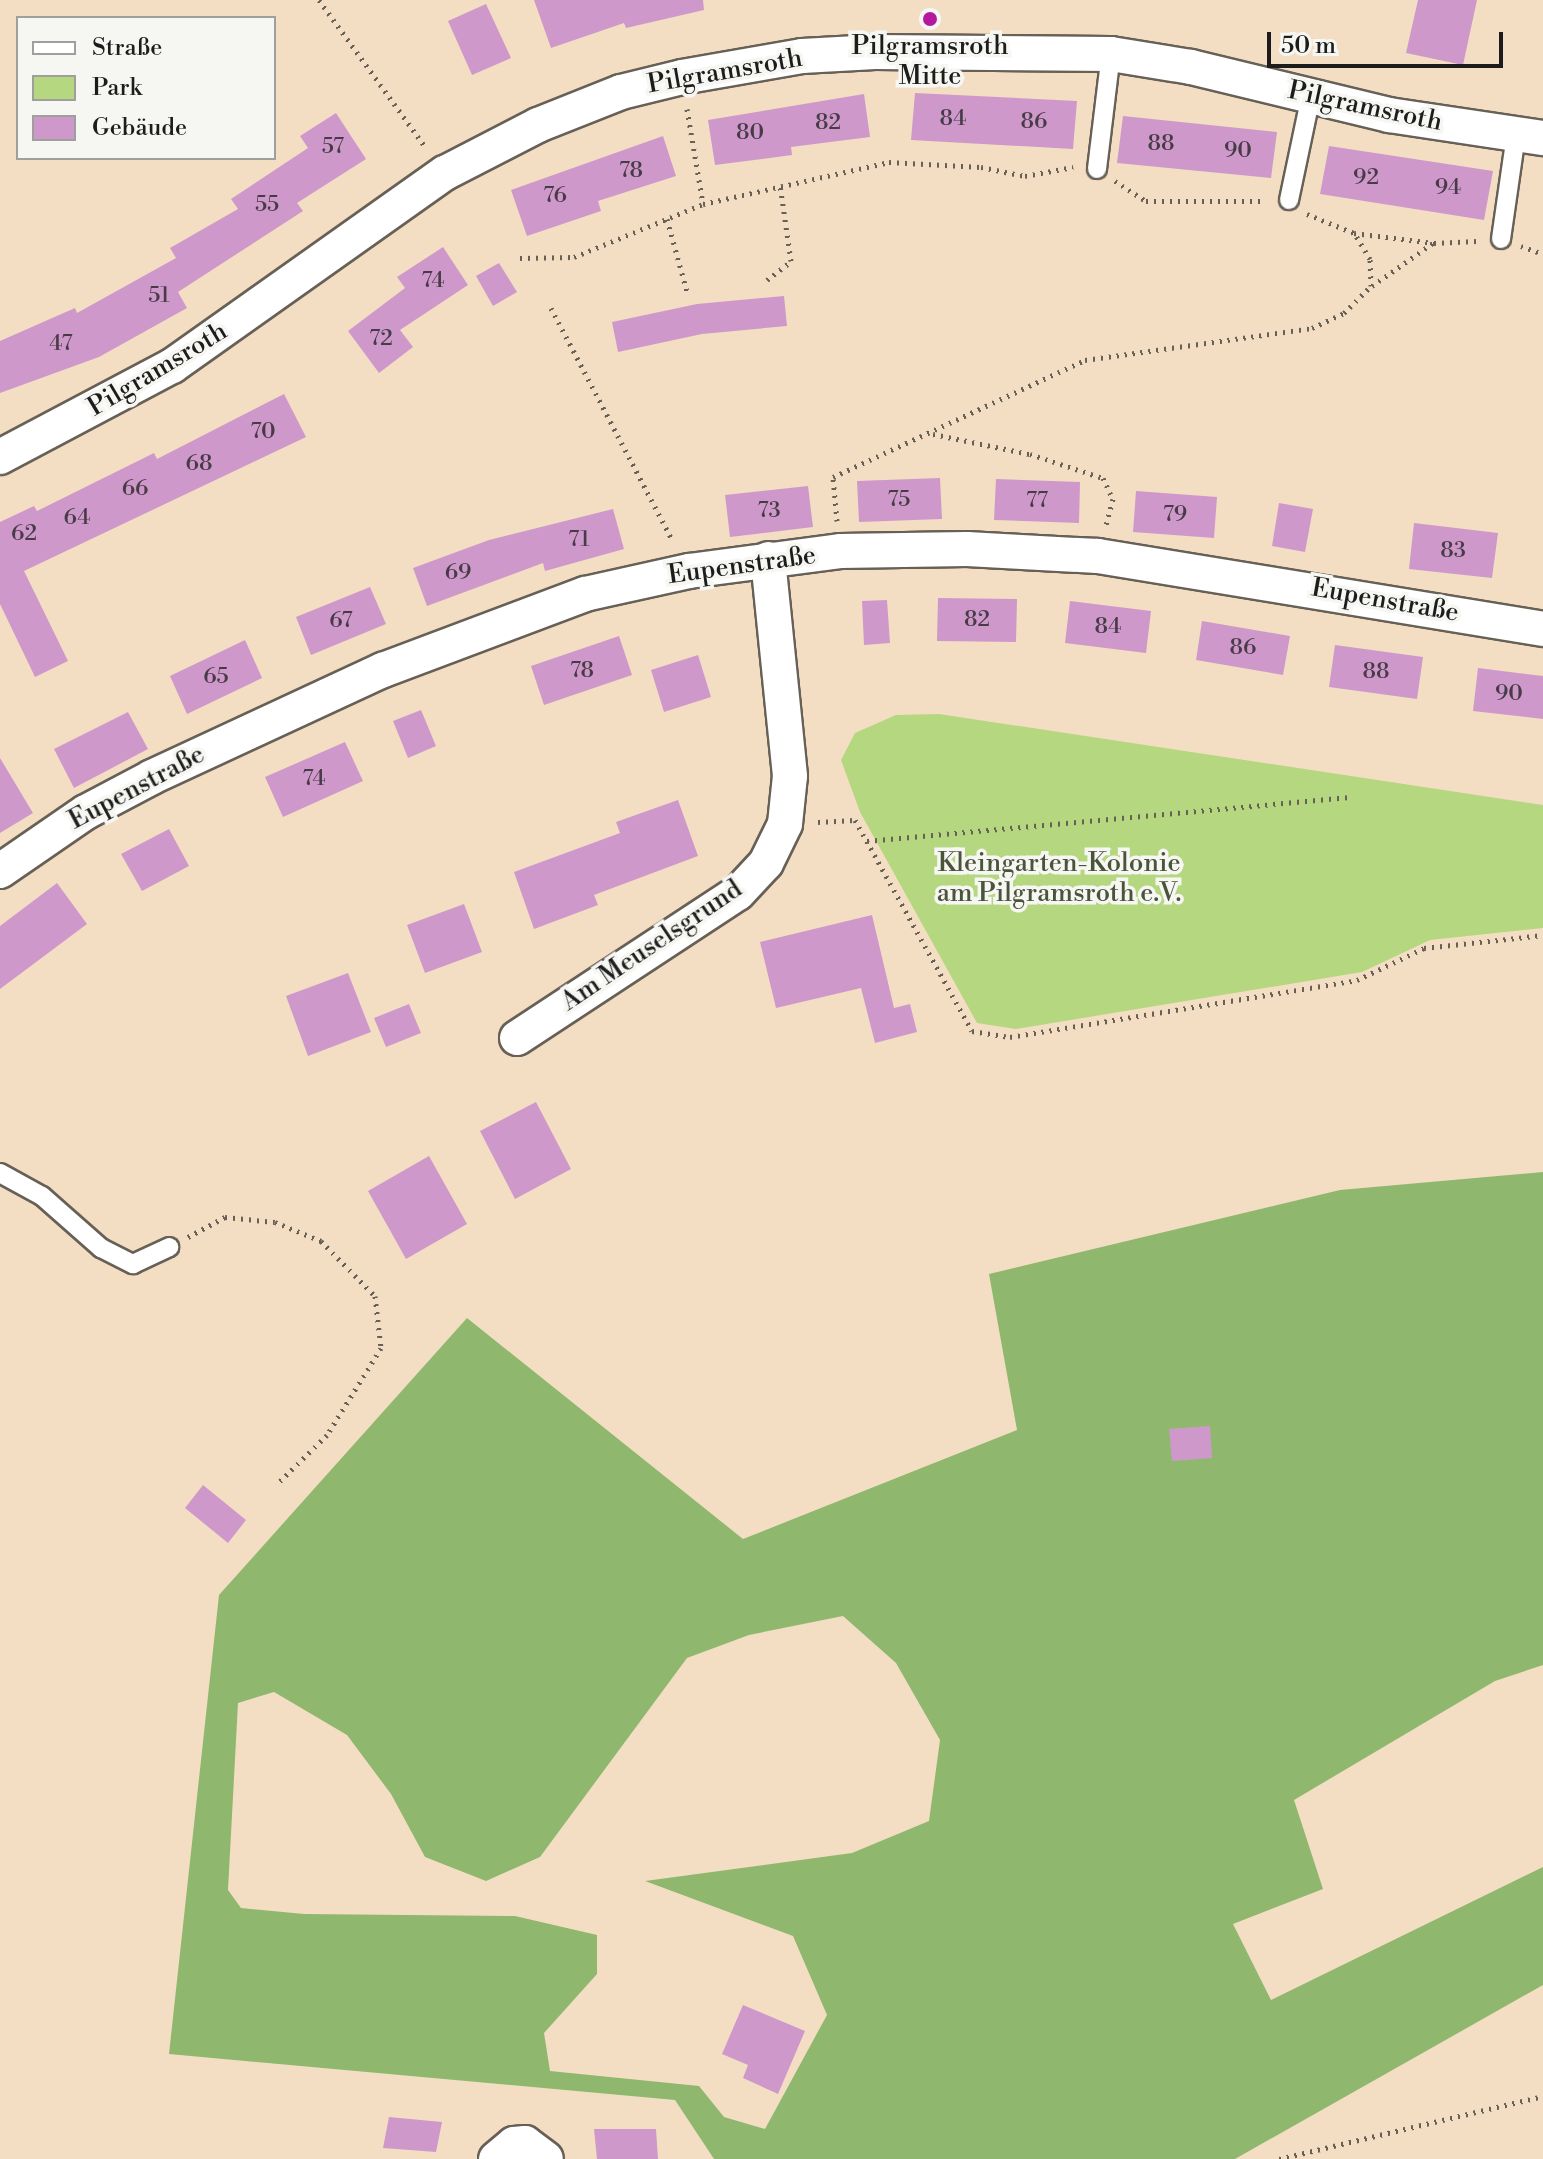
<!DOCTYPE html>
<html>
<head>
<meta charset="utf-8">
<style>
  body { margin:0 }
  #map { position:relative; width:1543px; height:2159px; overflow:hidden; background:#f3dec3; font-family:"Libre Bodoni",serif }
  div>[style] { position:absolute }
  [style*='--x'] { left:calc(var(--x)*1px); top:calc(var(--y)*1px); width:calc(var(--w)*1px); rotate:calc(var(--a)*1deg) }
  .green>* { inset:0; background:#b4d780 }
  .forest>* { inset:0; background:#8fb86e }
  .building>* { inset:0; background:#ce99ca }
  .path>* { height:5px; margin-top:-2.5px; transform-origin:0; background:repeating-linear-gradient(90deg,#676056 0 2px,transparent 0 8px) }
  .roads { filter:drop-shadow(2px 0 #676056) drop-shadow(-2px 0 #676056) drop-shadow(0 2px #676056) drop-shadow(0 -2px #676056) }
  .lane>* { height:18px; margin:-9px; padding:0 9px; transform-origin:9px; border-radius:9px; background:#fff }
  .street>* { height:34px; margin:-17px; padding:0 17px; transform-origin:17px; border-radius:17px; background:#fff }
  .dots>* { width:22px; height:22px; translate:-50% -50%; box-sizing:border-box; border:4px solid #f6f6f2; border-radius:50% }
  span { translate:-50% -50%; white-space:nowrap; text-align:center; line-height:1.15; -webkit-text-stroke:7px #f6f6f2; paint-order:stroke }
  .number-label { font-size:22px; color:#483b48 }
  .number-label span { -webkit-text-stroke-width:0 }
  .poi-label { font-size:26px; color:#1c1c1c }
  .street-label { font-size:26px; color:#1c1c1c }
  .park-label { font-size:26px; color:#4a543a }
  .legend { position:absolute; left:16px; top:16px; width:260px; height:144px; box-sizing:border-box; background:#f6f6f2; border:2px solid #9f9f9c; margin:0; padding:10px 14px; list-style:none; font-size:24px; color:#1c1c1c }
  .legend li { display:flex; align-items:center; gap:16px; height:40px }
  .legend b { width:40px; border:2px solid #9f9f9c }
  .scale { position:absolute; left:1267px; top:32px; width:236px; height:36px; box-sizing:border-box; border:4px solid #1c1c1c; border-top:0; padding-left:10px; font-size:24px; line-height:28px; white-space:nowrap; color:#1c1c1c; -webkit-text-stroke:6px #f6f6f2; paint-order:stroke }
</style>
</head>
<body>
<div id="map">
  <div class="green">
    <i style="clip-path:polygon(939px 714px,1543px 805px,1543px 928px,1430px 940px,1362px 972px,1016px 1029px,977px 1023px,860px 812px,841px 760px,855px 733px,896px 715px)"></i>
  </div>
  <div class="forest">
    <i style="clip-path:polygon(evenodd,1543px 1172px,1543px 1665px,1495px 1681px,1294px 1800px,1323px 1889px,1233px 1924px,1271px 2000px,1543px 1867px,1543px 1985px,1235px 2159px,714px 2159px,675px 2100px,169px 2054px,219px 1595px,467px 1318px,743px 1539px,1017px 1430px,989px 1274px,1340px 1190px,1543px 1172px,843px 1616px,896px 1663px,940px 1740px,929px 1821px,852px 1853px,645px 1881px,793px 1936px,827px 2015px,765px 2129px,724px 2117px,699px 2086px,550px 2071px,544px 2033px,597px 1974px,597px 1935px,515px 1916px,304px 1914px,241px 1908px,228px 1890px,238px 1703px,274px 1692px,347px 1735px,391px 1794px,425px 1857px,486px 1881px,540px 1857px,687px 1658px,749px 1635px,843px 1616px)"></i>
  </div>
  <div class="building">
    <i style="clip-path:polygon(534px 0,703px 0,704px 10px,626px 28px,624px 23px,551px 48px)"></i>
    <i style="clip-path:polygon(1418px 0,1477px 0,1463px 65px,1406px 53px)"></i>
    <i style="clip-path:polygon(486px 4px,511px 58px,472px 75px,448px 21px)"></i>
    <i style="clip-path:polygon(915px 93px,1077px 101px,1073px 149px,911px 140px)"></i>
    <i style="clip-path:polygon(864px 94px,870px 137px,791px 147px,792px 155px,715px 165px,708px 120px)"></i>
    <i style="clip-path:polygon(336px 113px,366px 159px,297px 203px,303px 211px,178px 292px,187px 308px,99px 357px,0 393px,0 341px,75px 308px,77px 313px,176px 258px,170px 248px,238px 209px,231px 199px,308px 148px,300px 136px)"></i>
    <i style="clip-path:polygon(1123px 116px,1277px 132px,1271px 178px,1117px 163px)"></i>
    <i style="clip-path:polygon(663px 136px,676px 176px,598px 201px,601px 211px,527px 236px,511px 190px)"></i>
    <i style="clip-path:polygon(1329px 146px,1493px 171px,1484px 220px,1320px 194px)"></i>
    <i style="clip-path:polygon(443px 247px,468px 285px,400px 330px,413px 347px,379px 373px,348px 331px,405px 288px,397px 277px)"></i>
    <i style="clip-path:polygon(499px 263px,517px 292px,493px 306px,476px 276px)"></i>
    <i style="clip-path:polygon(784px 296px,787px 326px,702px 334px,618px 352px,612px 322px,697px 304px)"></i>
    <i style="clip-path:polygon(284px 394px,306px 437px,24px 571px,68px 661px,35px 677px,0 604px,0 522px,34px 506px,37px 511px,154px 453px,157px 459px)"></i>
    <i style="clip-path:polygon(940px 478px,942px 519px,859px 522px,857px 481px)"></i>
    <i style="clip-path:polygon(996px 479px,1080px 482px,1079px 523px,994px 520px)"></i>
    <i style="clip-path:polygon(808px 486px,813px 527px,730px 537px,725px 495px)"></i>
    <i style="clip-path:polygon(1136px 491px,1217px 497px,1214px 538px,1133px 532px)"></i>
    <i style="clip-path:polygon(1279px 503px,1313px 509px,1305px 552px,1272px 546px)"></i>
    <i style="clip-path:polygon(613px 509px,624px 549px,545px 571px,543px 563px,427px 606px,413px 568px,489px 540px)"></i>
    <i style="clip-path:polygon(1414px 523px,1498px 533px,1492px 578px,1409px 569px)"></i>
    <i style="clip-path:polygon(370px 587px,386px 624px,311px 655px,296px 617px)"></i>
    <i style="clip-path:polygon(938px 598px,1017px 599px,1016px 642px,937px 641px)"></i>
    <i style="clip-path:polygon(887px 600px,890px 643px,864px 645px,862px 601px)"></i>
    <i style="clip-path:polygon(1070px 601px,1151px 611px,1146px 653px,1065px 643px)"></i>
    <i style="clip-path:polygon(1202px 621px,1290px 636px,1283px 675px,1196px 660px)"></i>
    <i style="clip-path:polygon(619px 636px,632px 675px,544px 705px,531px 666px)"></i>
    <i style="clip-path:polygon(245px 640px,262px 678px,187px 714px,170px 676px)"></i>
    <i style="clip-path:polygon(1335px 645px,1423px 657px,1417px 699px,1329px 687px)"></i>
    <i style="clip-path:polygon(698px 655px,711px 697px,664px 712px,651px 670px)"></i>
    <i style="clip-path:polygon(1478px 668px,1543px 676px,1543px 719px,1473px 711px)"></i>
    <i style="clip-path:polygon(421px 710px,436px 746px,408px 758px,393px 721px)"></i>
    <i style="clip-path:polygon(128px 712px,148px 749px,74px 788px,54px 749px)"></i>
    <i style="clip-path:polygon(345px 742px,363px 781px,283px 817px,265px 777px)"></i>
    <i style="clip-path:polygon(0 758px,33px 813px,0 833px)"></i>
    <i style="clip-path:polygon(678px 800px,698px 856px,594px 895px,598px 905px,534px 929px,514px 872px,620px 833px,616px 822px)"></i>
    <i style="clip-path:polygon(169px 829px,189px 866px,142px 891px,121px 854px)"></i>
    <i style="clip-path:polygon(57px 883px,87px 924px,0 989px,0 926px)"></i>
    <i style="clip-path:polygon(464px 904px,482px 952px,425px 973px,407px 925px)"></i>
    <i style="clip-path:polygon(872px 915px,894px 1008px,910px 1004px,917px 1032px,875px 1043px,861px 988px,776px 1008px,760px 942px)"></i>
    <i style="clip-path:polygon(348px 973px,371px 1032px,308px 1056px,286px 996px)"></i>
    <i style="clip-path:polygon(409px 1004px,421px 1033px,386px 1047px,374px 1018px)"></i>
    <i style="clip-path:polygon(536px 1102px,571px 1169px,515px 1199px,480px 1131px)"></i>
    <i style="clip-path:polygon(429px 1156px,467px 1224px,406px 1259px,368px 1191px)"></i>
    <i style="clip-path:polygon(1210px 1426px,1212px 1458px,1172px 1461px,1169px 1429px)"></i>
    <i style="clip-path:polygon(203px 1485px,246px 1520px,228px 1543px,185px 1508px)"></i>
    <i style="clip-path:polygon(743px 2005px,805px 2031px,778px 2094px,743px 2078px,748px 2065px,722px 2054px)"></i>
    <i style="clip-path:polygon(389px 2117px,442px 2122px,436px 2152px,383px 2148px)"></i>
    <i style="clip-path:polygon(594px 2129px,656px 2129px,658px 2159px,597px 2159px)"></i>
  </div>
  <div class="path">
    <i style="--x:319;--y:0;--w:183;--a:54.1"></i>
    <i style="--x:687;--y:109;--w:96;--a:80.4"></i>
    <i style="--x:1115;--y:181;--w:37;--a:33"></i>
    <i style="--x:1146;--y:201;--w:120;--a:0"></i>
    <i style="--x:1307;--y:214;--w:51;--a:22"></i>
    <i style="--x:1354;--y:233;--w:81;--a:7.1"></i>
    <i style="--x:1434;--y:243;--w:43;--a:-2.7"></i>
    <i style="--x:667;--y:219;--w:79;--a:74.6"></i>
    <i style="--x:1521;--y:246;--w:23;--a:20"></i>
    <i style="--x:520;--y:258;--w:54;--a:-1.1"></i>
    <i style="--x:574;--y:257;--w:139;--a:-22.3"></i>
    <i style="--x:703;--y:204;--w:191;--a:-12.7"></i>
    <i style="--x:889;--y:162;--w:92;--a:3.1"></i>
    <i style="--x:981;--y:167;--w:45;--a:11.6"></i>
    <i style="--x:1025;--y:176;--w:49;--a:-10.6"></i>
    <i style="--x:767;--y:280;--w:31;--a:-38"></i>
    <i style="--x:791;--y:261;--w:77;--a:-98.2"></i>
    <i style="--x:1372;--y:286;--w:75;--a:-35.2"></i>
    <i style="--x:551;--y:308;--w:263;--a:62.4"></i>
    <i style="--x:933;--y:434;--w:99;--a:11.7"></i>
    <i style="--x:1030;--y:454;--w:77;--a:18.2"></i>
    <i style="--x:1103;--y:478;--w:23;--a:65"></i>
    <i style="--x:1113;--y:499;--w:27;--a:105"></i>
    <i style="--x:837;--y:521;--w:44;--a:-95.2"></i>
    <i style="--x:833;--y:477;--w:278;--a:-24.9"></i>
    <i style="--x:1085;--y:360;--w:229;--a:-8"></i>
    <i style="--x:1312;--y:328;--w:35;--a:-25"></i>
    <i style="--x:1344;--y:313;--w:38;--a:-45"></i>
    <i style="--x:1371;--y:286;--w:27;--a:-92"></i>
    <i style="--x:1370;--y:259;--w:29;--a:-121"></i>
    <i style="--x:818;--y:822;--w:37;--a:-3"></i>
    <i style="--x:855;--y:820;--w:241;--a:61"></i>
    <i style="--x:972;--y:1031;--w:38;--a:9"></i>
    <i style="--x:1010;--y:1037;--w:352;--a:-9.3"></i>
    <i style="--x:1357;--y:980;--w:74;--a:-25.5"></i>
    <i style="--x:1424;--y:948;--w:120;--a:-6.2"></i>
    <i style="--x:867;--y:841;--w:482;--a:-5.2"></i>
    <i style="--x:188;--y:1237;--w:42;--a:-28.4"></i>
    <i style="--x:225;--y:1217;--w:50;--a:5.7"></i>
    <i style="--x:275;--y:1222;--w:50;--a:22.4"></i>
    <i style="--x:321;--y:1241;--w:77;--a:45.5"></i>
    <i style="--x:375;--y:1296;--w:52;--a:83.4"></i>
    <i style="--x:381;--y:1348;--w:102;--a:121.8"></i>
    <i style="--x:327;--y:1435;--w:66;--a:135.6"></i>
    <i style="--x:1279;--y:2159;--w:271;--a:-13.4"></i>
  </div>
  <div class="roads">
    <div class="lane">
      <i style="--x:1097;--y:169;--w:116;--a:-83.1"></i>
      <i style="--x:1289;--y:200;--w:106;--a:-78.1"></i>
      <i style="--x:1501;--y:239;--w:105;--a:-81.8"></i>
      <i style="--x:0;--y:1173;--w:48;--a:28.7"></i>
      <i style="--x:42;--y:1196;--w:79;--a:41.4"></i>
      <i style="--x:101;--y:1248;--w:36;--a:27"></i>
      <i style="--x:133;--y:1264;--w:40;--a:-25"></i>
    </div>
    <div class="street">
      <i style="--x:0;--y:457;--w:195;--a:-27.9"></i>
      <i style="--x:172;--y:366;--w:334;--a:-35.3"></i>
      <i style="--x:445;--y:173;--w:105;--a:-27.3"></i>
      <i style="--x:538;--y:125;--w:89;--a:-21.7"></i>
      <i style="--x:621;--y:92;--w:63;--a:-13.8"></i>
      <i style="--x:682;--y:77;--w:122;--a:-9.9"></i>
      <i style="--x:802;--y:56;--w:73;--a:-3.1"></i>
      <i style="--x:875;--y:52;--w:236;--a:0.5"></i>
      <i style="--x:1111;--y:54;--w:81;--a:9.2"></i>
      <i style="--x:1191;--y:67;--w:204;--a:13.6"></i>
      <i style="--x:1389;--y:115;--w:156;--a:8.5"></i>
      <i style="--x:0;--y:871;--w:104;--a:-34.5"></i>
      <i style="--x:86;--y:812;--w:75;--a:-27.9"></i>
      <i style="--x:152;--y:777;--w:255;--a:-24.9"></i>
      <i style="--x:383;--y:670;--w:216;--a:-20.6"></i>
      <i style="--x:585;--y:594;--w:107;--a:-12.5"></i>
      <i style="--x:689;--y:571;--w:152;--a:-7.5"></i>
      <i style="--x:840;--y:551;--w:127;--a:-0.9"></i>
      <i style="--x:967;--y:549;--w:131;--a:3.1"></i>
      <i style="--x:1098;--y:556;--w:451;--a:9.3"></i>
      <i style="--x:517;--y:1038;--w:264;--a:-33.3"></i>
      <i style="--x:738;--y:893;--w:41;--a:-47"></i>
      <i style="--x:766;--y:863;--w:43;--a:-64"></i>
      <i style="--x:785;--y:824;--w:48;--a:-84.1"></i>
      <i style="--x:790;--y:776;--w:218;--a:-95.8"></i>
      <i style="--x:496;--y:2159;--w:23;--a:-40"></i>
      <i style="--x:514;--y:2144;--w:11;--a:-5"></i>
      <i style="--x:525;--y:2143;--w:26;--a:37"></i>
    </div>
  </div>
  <div class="dots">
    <i style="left:930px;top:19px;background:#b5179e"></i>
  </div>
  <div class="number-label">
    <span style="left:953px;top:119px">84</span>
    <span style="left:1034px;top:122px">86</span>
    <span style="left:828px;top:123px">82</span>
    <span style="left:750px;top:133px">80</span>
    <span style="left:1161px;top:144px">88</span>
    <span style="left:333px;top:147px">57</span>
    <span style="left:1238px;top:151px">90</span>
    <span style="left:631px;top:171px">78</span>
    <span style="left:1366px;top:178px">92</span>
    <span style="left:1448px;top:188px">94</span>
    <span style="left:555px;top:196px">76</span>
    <span style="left:267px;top:205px">55</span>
    <span style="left:433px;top:281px">74</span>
    <span style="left:159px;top:296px">51</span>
    <span style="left:381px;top:339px">72</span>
    <span style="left:61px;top:344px">47</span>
    <span style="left:263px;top:432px">70</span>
    <span style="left:199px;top:464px">68</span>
    <span style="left:135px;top:489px">66</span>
    <span style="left:899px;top:500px">75</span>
    <span style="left:1037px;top:501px">77</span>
    <span style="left:769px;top:511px">73</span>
    <span style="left:1175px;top:515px">79</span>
    <span style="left:77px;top:518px">64</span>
    <span style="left:24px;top:534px">62</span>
    <span style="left:579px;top:540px">71</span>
    <span style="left:1453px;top:551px">83</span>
    <span style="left:458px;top:573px">69</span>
    <span style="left:977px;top:620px">82</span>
    <span style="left:341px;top:621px">67</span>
    <span style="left:1108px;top:627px">84</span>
    <span style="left:1243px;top:648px">86</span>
    <span style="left:582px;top:671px">78</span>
    <span style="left:1376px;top:672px">88</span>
    <span style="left:216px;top:677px">65</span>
    <span style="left:1509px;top:694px">90</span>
    <span style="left:314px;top:779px">74</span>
  </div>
  <div class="poi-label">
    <span style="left:930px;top:62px">Pilgramsroth<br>Mitte</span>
  </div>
  <div class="street-label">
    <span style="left:725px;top:72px;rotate:-10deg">Pilgramsroth</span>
    <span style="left:1365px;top:107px;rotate:12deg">Pilgramsroth</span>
    <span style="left:158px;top:370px;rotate:-31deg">Pilgramsroth</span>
    <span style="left:742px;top:566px;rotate:-8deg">Eupenstraße</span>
    <span style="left:1385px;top:601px;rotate:10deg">Eupenstraße</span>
    <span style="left:137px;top:788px;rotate:-28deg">Eupenstraße</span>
    <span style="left:652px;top:946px;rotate:-34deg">Am Meuselsgrund</span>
  </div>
  <div class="park-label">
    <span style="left:1059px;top:879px">Kleingarten-Kolonie<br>am Pilgramsroth e.V.</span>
  </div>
  <ul class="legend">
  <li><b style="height:10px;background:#fff"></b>Straße</li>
  <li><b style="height:22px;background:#b4d780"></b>Park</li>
  <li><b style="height:22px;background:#ce99ca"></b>Gebäude</li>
  </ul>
  <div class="scale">50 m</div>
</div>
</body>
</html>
